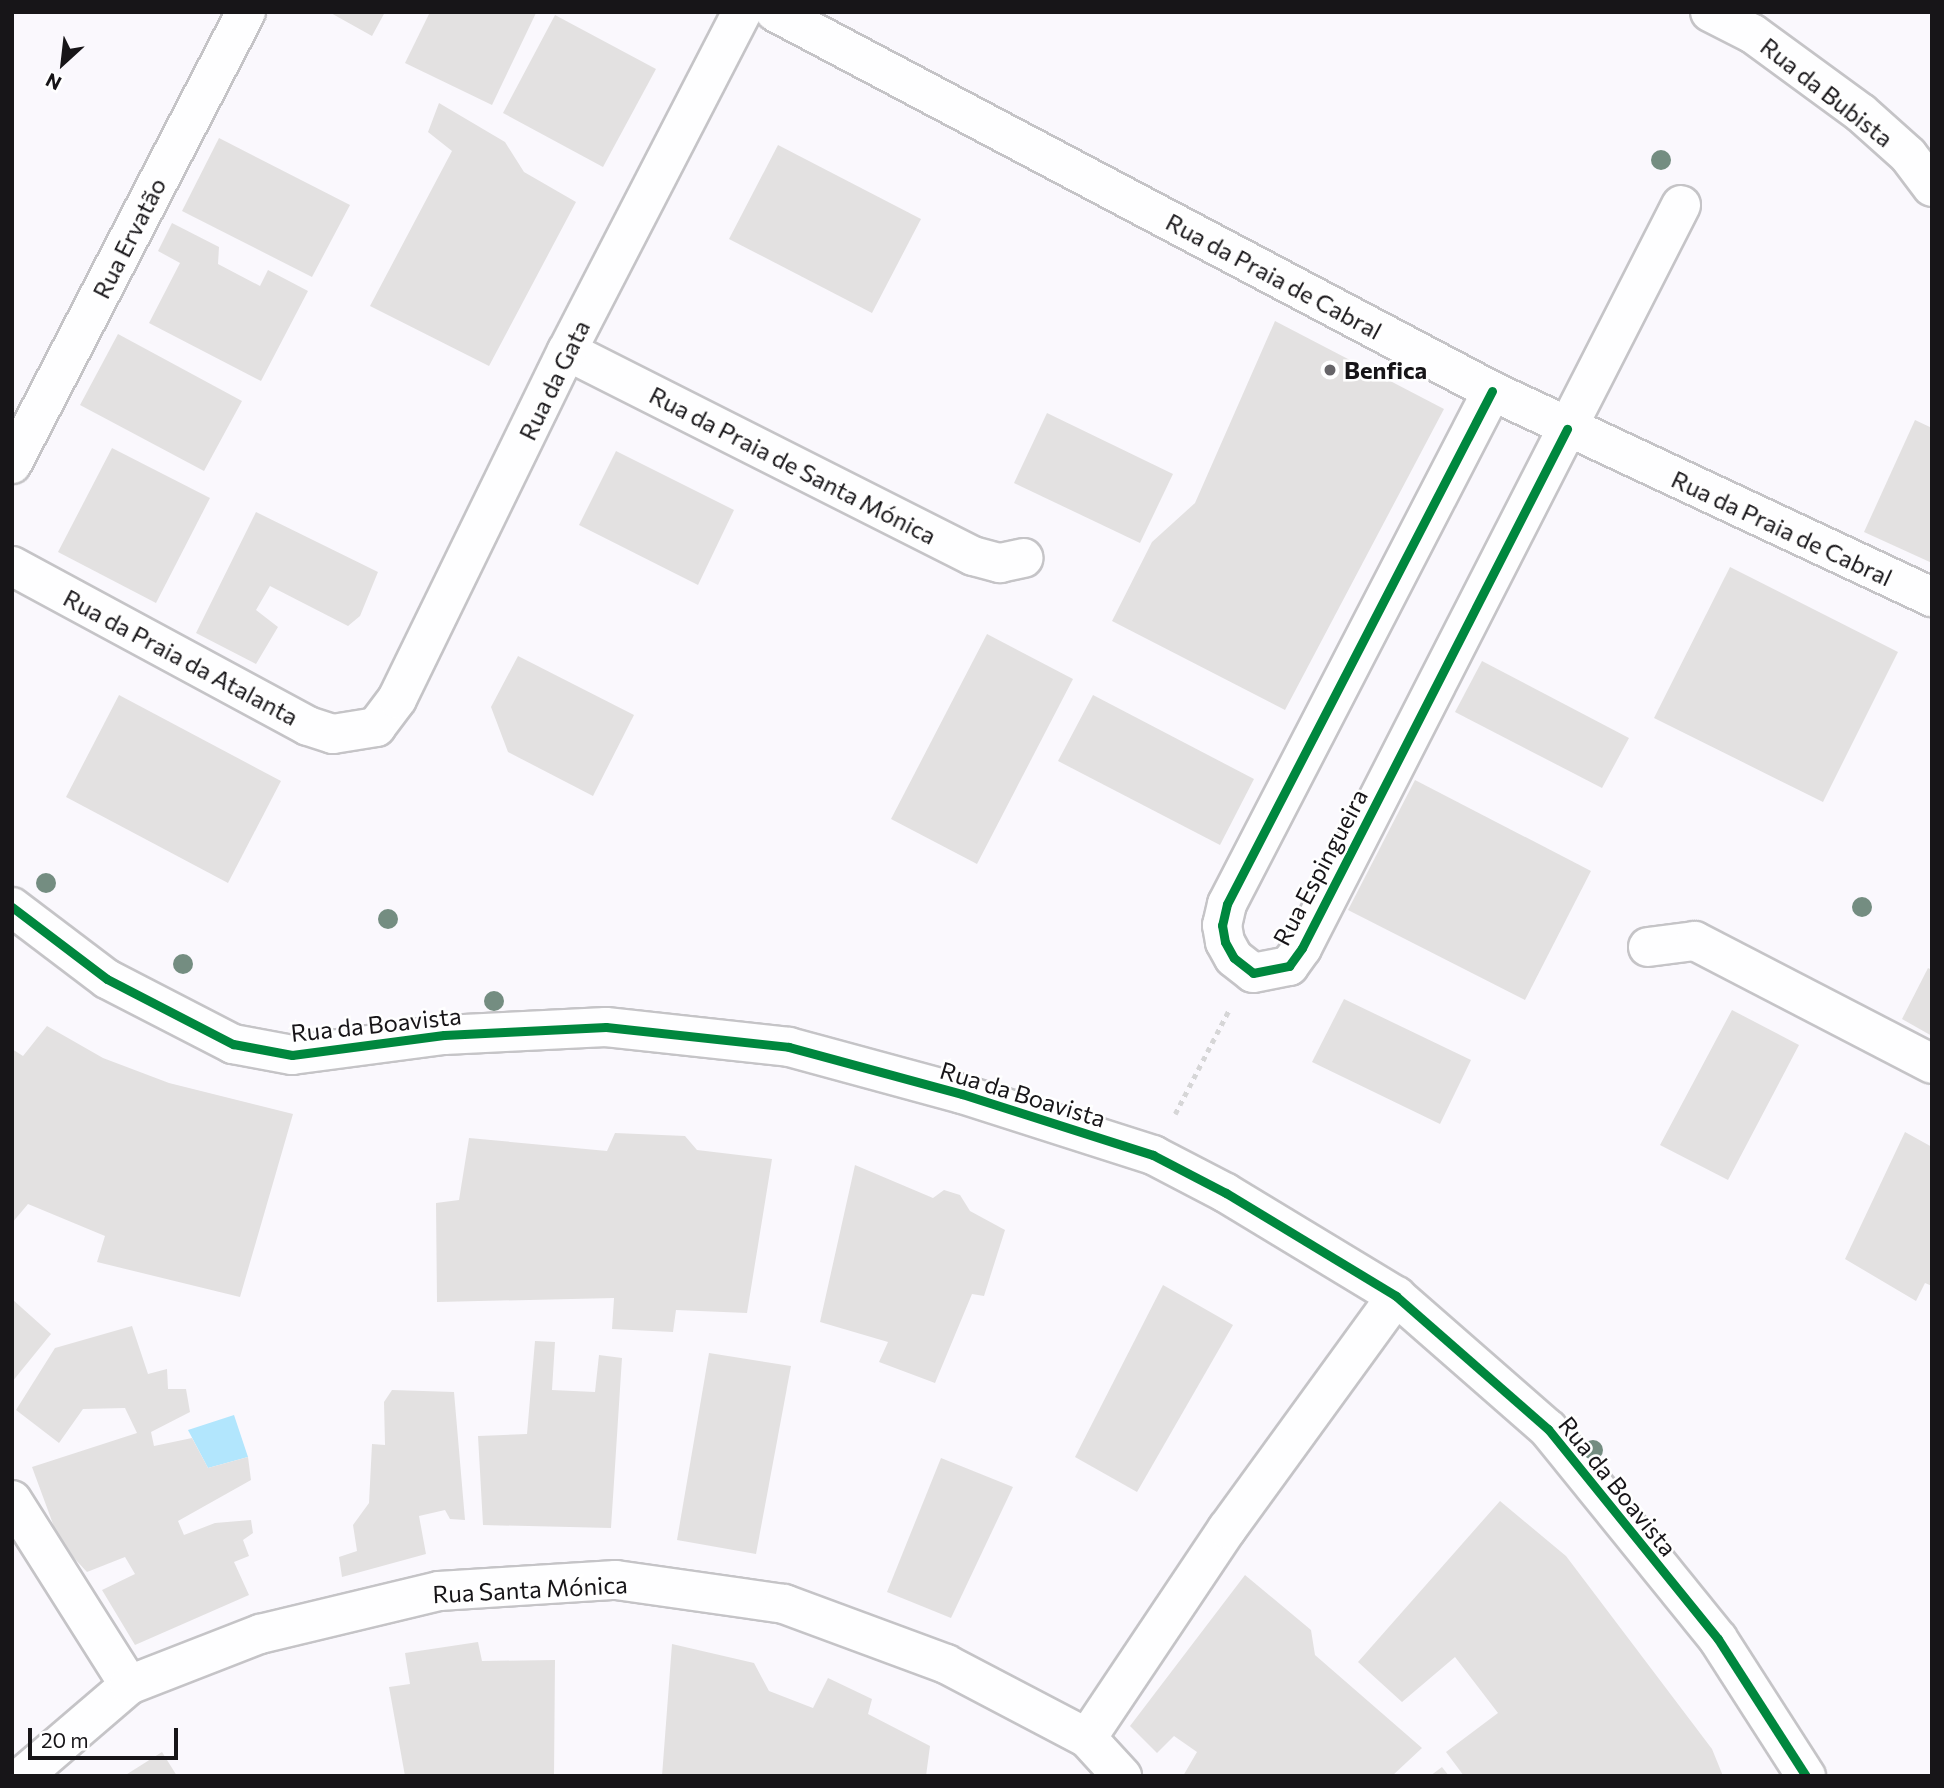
<!DOCTYPE html>
<html>
<head>
<meta charset="utf-8">
<style>
  body { margin:0 }
  #map { position:relative; width:1944px; height:1788px; overflow:hidden; background:#faf8fd; font-family:Commissioner,sans-serif }
  div>[style] { position:absolute }
  [style*='--x'] { left:calc(var(--x)*1px); top:calc(var(--y)*1px); width:calc(var(--w)*1px); rotate:calc(var(--a)*1deg) }
  .water>* { inset:0; background:#b2e6fd }
  .building>* { inset:0; background:#e3e1e1 }
  .path>* { height:4.5px; margin-top:-2.25px; transform-origin:0; background:repeating-linear-gradient(90deg,#d6d6d7 0 5px,transparent 0 10px) }
  .roads { filter:drop-shadow(2px 0 #c5c4c7) drop-shadow(-2px 0 #c5c4c7) drop-shadow(0 2px #c5c4c7) drop-shadow(0 -2px #c5c4c7) }
  .minor>* { height:38px; margin:-19px; padding:0 19px; transform-origin:19px; border-radius:19px; background:#fefeff }
  .cycleway>* { height:9px; margin:-4.5px; padding:0 4.5px; transform-origin:4.5px; border-radius:4.5px; background:#00873e }
  .trees>* { width:20px; height:20px; margin:-10px; border-radius:50%; background:#748d81 }
  .dots>* { width:19px; height:19px; translate:-50% -50%; box-sizing:border-box; border:4px solid #fff; border-radius:50% }
  span { translate:-50% -50%; white-space:nowrap; text-align:center; line-height:1.15; -webkit-text-stroke:5px #fff; paint-order:stroke }
  .street-label { font-size:24px; color:#171518 }
  .poi-label { font-size:24px; color:#171518; font-weight:700 }
  .left { translate:0 -50%; text-align:left }
  .frame { position:absolute; inset:0; border:14px solid #171518; pointer-events:none }
  .north { position:absolute; left:28px; top:28px; width:70px; height:70px; -webkit-text-stroke:5px #fff; paint-order:stroke; rotate:207deg; font-size:19px; font-weight:700; line-height:28px; text-align:center; color:#171518 }
  .north::after { content:''; display:block; margin:auto; width:24px; height:32px; background:#171518; clip-path:polygon(50% 0,100% 100%,50% 72%,0 100%) }
  .scale { position:absolute; left:28px; top:1728px; width:150px; height:32px; box-sizing:border-box; border:4px solid #171518; border-top:0; padding-left:9px; font-size:21px; line-height:24px; white-space:nowrap; color:#171518; -webkit-text-stroke:5px #fff; paint-order:stroke }
</style>
</head>
<body>
<div id="map">
  <div class="water">
    <i style="clip-path:polygon(234px 1415px,248px 1457px,208px 1468px,188px 1430px)"></i>
  </div>
  <div class="building">
    <i style="clip-path:polygon(329px 12px,385px 12px,372px 36px)"></i>
    <i style="clip-path:polygon(430px 12px,536px 13px,492px 105px,405px 63px)"></i>
    <i style="clip-path:polygon(555px 15px,656px 69px,603px 167px,503px 113px)"></i>
    <i style="clip-path:polygon(439px 103px,505px 142px,524px 172px,576px 202px,489px 366px,370px 306px,452px 151px,428px 132px)"></i>
    <i style="clip-path:polygon(219px 138px,350px 205px,312px 277px,182px 211px)"></i>
    <i style="clip-path:polygon(778px 145px,921px 219px,872px 313px,729px 239px)"></i>
    <i style="clip-path:polygon(172px 223px,219px 247px,218px 264px,260px 286px,268px 270px,308px 291px,261px 381px,149px 323px,180px 263px,158px 251px)"></i>
    <i style="clip-path:polygon(1275px 321px,1444px 409px,1285px 710px,1112px 621px,1152px 542px,1195px 503px)"></i>
    <i style="clip-path:polygon(118px 334px,242px 401px,204px 471px,80px 405px)"></i>
    <i style="clip-path:polygon(1047px 413px,1173px 474px,1140px 543px,1014px 483px)"></i>
    <i style="clip-path:polygon(1915px 420px,1932px 428px,1932px 563px,1864px 532px)"></i>
    <i style="clip-path:polygon(112px 448px,210px 498px,156px 603px,58px 552px)"></i>
    <i style="clip-path:polygon(616px 451px,734px 510px,698px 585px,579px 525px)"></i>
    <i style="clip-path:polygon(256px 512px,378px 572px,360px 616px,348px 626px,270px 586px,256px 610px,278px 627px,256px 664px,196px 633px)"></i>
    <i style="clip-path:polygon(1730px 567px,1898px 652px,1823px 802px,1654px 718px)"></i>
    <i style="clip-path:polygon(987px 634px,1073px 679px,977px 864px,891px 819px)"></i>
    <i style="clip-path:polygon(518px 656px,634px 715px,593px 796px,508px 752px,491px 707px)"></i>
    <i style="clip-path:polygon(1482px 661px,1629px 738px,1602px 788px,1455px 712px)"></i>
    <i style="clip-path:polygon(119px 695px,281px 781px,228px 883px,66px 797px)"></i>
    <i style="clip-path:polygon(1093px 695px,1254px 779px,1220px 845px,1058px 761px)"></i>
    <i style="clip-path:polygon(1415px 780px,1591px 871px,1525px 1000px,1348px 910px)"></i>
    <i style="clip-path:polygon(1928px 968px,1932px 970px,1932px 1036px,1902px 1019px)"></i>
    <i style="clip-path:polygon(1344px 999px,1471px 1060px,1440px 1124px,1312px 1062px)"></i>
    <i style="clip-path:polygon(1732px 1010px,1799px 1045px,1728px 1180px,1660px 1145px)"></i>
    <i style="clip-path:polygon(47px 1026px,103px 1058px,169px 1083px,293px 1114px,240px 1297px,97px 1262px,105px 1236px,28px 1204px,12px 1223px,12px 1049px,23px 1056px)"></i>
    <i style="clip-path:polygon(1905px 1132px,1932px 1147px,1932px 1286px,1925px 1283px,1916px 1301px,1845px 1259px)"></i>
    <i style="clip-path:polygon(615px 1133px,685px 1136px,697px 1150px,772px 1159px,747px 1313px,676px 1310px,673px 1332px,612px 1329px,614px 1298px,437px 1302px,436px 1203px,459px 1200px,469px 1138px,607px 1151px)"></i>
    <i style="clip-path:polygon(855px 1165px,933px 1198px,944px 1190px,960px 1195px,970px 1211px,1005px 1230px,984px 1296px,972px 1294px,935px 1383px,879px 1362px,888px 1342px,820px 1322px)"></i>
    <i style="clip-path:polygon(1163px 1285px,1233px 1325px,1137px 1492px,1075px 1457px)"></i>
    <i style="clip-path:polygon(12px 1299px,51px 1334px,12px 1382px)"></i>
    <i style="clip-path:polygon(132px 1326px,148px 1374px,167px 1369px,168px 1389px,186px 1389px,190px 1412px,151px 1432px,154px 1446px,192px 1438px,208px 1468px,248px 1457px,251px 1480px,178px 1521px,184px 1535px,215px 1523px,251px 1520px,253px 1533px,243px 1540px,249px 1556px,234px 1562px,249px 1595px,135px 1645px,102px 1590px,135px 1574px,125px 1557px,87px 1572px,60px 1543px,32px 1467px,137px 1433px,125px 1408px,83px 1409px,59px 1443px,16px 1410px,55px 1348px)"></i>
    <i style="clip-path:polygon(535px 1341px,555px 1342px,552px 1390px,595px 1392px,599px 1355px,622px 1358px,611px 1528px,483px 1525px,478px 1436px,527px 1434px)"></i>
    <i style="clip-path:polygon(709px 1353px,791px 1366px,756px 1554px,677px 1540px)"></i>
    <i style="clip-path:polygon(392px 1390px,454px 1392px,465px 1520px,450px 1519px,445px 1510px,419px 1516px,426px 1554px,342px 1577px,339px 1557px,357px 1551px,353px 1525px,369px 1503px,372px 1444px,385px 1445px,384px 1402px)"></i>
    <i style="clip-path:polygon(941px 1458px,1013px 1487px,951px 1618px,887px 1592px)"></i>
    <i style="clip-path:polygon(1500px 1501px,1566px 1556px,1712px 1749px,1723px 1776px,1464px 1776px,1446px 1752px,1498px 1713px,1455px 1657px,1402px 1702px,1358px 1662px)"></i>
    <i style="clip-path:polygon(1245px 1575px,1311px 1630px,1315px 1655px,1422px 1748px,1392px 1776px,1183px 1776px,1197px 1752px,1174px 1736px,1157px 1753px,1130px 1726px)"></i>
    <i style="clip-path:polygon(478px 1642px,482px 1661px,555px 1660px,554px 1776px,405px 1776px,389px 1687px,410px 1684px,405px 1653px)"></i>
    <i style="clip-path:polygon(672px 1644px,754px 1663px,769px 1691px,813px 1708px,828px 1678px,872px 1699px,868px 1714px,930px 1746px,926px 1776px,662px 1776px)"></i>
    <i style="clip-path:polygon(162px 1752px,177px 1776px,124px 1776px)"></i>
    <i style="clip-path:polygon(1442px 1767px,1449px 1776px,1430px 1776px)"></i>
  </div>
  <div class="path">
    <i style="--x:1175;--y:1114;--w:117;--a:-62.6"></i>
  </div>
  <div class="roads">
    <div class="minor">
      <i style="--x:775;--y:12;--w:811;--a:27.86"></i>
      <i style="--x:1492;--y:391;--w:486;--a:25.1"></i>
      <i style="--x:1710;--y:12;--w:48;--a:27.1"></i>
      <i style="--x:1753;--y:34;--w:134;--a:36.2"></i>
      <i style="--x:1861;--y:113;--w:63;--a:41.8"></i>
      <i style="--x:1908;--y:155;--w:40;--a:53"></i>
      <i style="--x:567;--y:351;--w:455;--a:26.8"></i>
      <i style="--x:973;--y:556;--w:28;--a:15"></i>
      <i style="--x:1000;--y:563;--w:24;--a:-12"></i>
      <i style="--x:1492;--y:391;--w:577;--a:117.32"></i>
      <i style="--x:1227;--y:904;--w:22;--a:103"></i>
      <i style="--x:1222;--y:925;--w:17;--a:80"></i>
      <i style="--x:1225;--y:942;--w:18;--a:61"></i>
      <i style="--x:1234;--y:958;--w:24;--a:38"></i>
      <i style="--x:1253;--y:973;--w:37;--a:-11"></i>
      <i style="--x:1289;--y:966;--w:22;--a:-54"></i>
      <i style="--x:1302;--y:948;--w:834;--a:-62.97"></i>
      <i style="--x:12;--y:464;--w:509;--a:-62.63"></i>
      <i style="--x:12;--y:566;--w:336;--a:28.4"></i>
      <i style="--x:308;--y:726;--w:26;--a:18"></i>
      <i style="--x:333;--y:734;--w:44;--a:-9.2"></i>
      <i style="--x:376;--y:727;--w:35;--a:-53"></i>
      <i style="--x:397;--y:699;--w:387;--a:-64"></i>
      <i style="--x:567;--y:351;--w:382;--a:-62.7"></i>
      <i style="--x:12;--y:907;--w:119;--a:37.2"></i>
      <i style="--x:107;--y:979;--w:142;--a:27.3"></i>
      <i style="--x:233;--y:1044;--w:60;--a:10.6"></i>
      <i style="--x:292;--y:1055;--w:153;--a:-7.5"></i>
      <i style="--x:444;--y:1035;--w:162;--a:-2.8"></i>
      <i style="--x:606;--y:1027;--w:184;--a:6.2"></i>
      <i style="--x:789;--y:1047;--w:179;--a:15.2"></i>
      <i style="--x:962;--y:1094;--w:201;--a:17.7"></i>
      <i style="--x:1153;--y:1155;--w:82;--a:27.5"></i>
      <i style="--x:1226;--y:1193;--w:199;--a:31.2"></i>
      <i style="--x:1396;--y:1296;--w:202;--a:41.2"></i>
      <i style="--x:1548;--y:1429;--w:270;--a:51"></i>
      <i style="--x:1718;--y:1639;--w:163;--a:57.3"></i>
      <i style="--x:1648;--y:947;--w:47;--a:-7.3"></i>
      <i style="--x:1695;--y:941;--w:267;--a:27.4"></i>
      <i style="--x:12;--y:1500;--w:219;--a:57.7"></i>
      <i style="--x:1087;--y:1738;--w:252;--a:-56.2"></i>
      <i style="--x:1227;--y:1529;--w:288;--a:-54"></i>
      <i style="--x:23;--y:1776;--w:140;--a:-40.6"></i>
      <i style="--x:129;--y:1685;--w:141;--a:-21.3"></i>
      <i style="--x:260;--y:1634;--w:184;--a:-13.5"></i>
      <i style="--x:439;--y:1591;--w:177;--a:-3.6"></i>
      <i style="--x:616;--y:1580;--w:170;--a:8.1"></i>
      <i style="--x:784;--y:1604;--w:173;--a:20.3"></i>
      <i style="--x:946;--y:1664;--w:159;--a:27.7"></i>
      <i style="--x:1087;--y:1738;--w:52;--a:47.4"></i>
    </div>
  </div>
  <div class="cycleway">
    <i style="--x:1492;--y:391;--w:577;--a:117.32"></i>
    <i style="--x:1227;--y:904;--w:22;--a:103"></i>
    <i style="--x:1222;--y:925;--w:17;--a:80"></i>
    <i style="--x:1225;--y:942;--w:18;--a:61"></i>
    <i style="--x:1234;--y:958;--w:24;--a:38"></i>
    <i style="--x:1253;--y:973;--w:37;--a:-11"></i>
    <i style="--x:1289;--y:966;--w:22;--a:-54"></i>
    <i style="--x:1302;--y:948;--w:583;--a:-62.95"></i>
    <i style="--x:12;--y:907;--w:119;--a:37.2"></i>
    <i style="--x:107;--y:979;--w:142;--a:27.3"></i>
    <i style="--x:233;--y:1044;--w:60;--a:10.6"></i>
    <i style="--x:292;--y:1055;--w:153;--a:-7.5"></i>
    <i style="--x:444;--y:1035;--w:162;--a:-2.8"></i>
    <i style="--x:606;--y:1027;--w:184;--a:6.2"></i>
    <i style="--x:789;--y:1047;--w:179;--a:15.2"></i>
    <i style="--x:962;--y:1094;--w:201;--a:17.7"></i>
    <i style="--x:1153;--y:1155;--w:82;--a:27.5"></i>
    <i style="--x:1226;--y:1193;--w:199;--a:31.2"></i>
    <i style="--x:1396;--y:1296;--w:202;--a:41.2"></i>
    <i style="--x:1548;--y:1429;--w:270;--a:51"></i>
    <i style="--x:1718;--y:1639;--w:163;--a:57.3"></i>
  </div>
  <div class="trees">
    <i style="left:1661px;top:160px"></i>
    <i style="left:46px;top:883px"></i>
    <i style="left:1862px;top:907px"></i>
    <i style="left:388px;top:919px"></i>
    <i style="left:183px;top:964px"></i>
    <i style="left:494px;top:1001px"></i>
    <i style="left:1593px;top:1450px"></i>
  </div>
  <div class="dots">
    <i style="left:1330px;top:370px;background:#666468"></i>
  </div>
  <div class="street-label">
    <span style="left:1827px;top:92px;rotate:38deg">Rua da Bubista</span>
    <span style="left:129px;top:238px;rotate:-63deg">Rua Ervatão</span>
    <span style="left:1274px;top:276px;rotate:28deg">Rua da Praia de Cabral</span>
    <span style="left:554px;top:380px;rotate:-64deg">Rua da Gata</span>
    <span style="left:793px;top:465px;rotate:27deg">Rua da Praia de Santa Mónica</span>
    <span style="left:1782px;top:528px;rotate:25deg">Rua da Praia de Cabral</span>
    <span style="left:181px;top:657px;rotate:28deg">Rua da Praia da Atalanta</span>
    <span style="left:1320px;top:867px;rotate:-62deg">Rua Espingueira</span>
    <span style="left:376px;top:1024px;rotate:-6deg">Rua da Boavista</span>
    <span style="left:1023px;top:1094px;rotate:17deg">Rua da Boavista</span>
    <span style="left:1618px;top:1486px;rotate:51deg">Rua da Boavista</span>
    <span style="left:530px;top:1589px;rotate:-3deg">Rua Santa Mónica</span>
  </div>
  <div class="poi-label">
    <span class="left" style="left:1344px;top:370px">Benfica</span>
  </div>
  <div class="frame"></div>
  <div class="north">N</div>
  <div class="scale">20 m</div>
</div>
</body>
</html>
